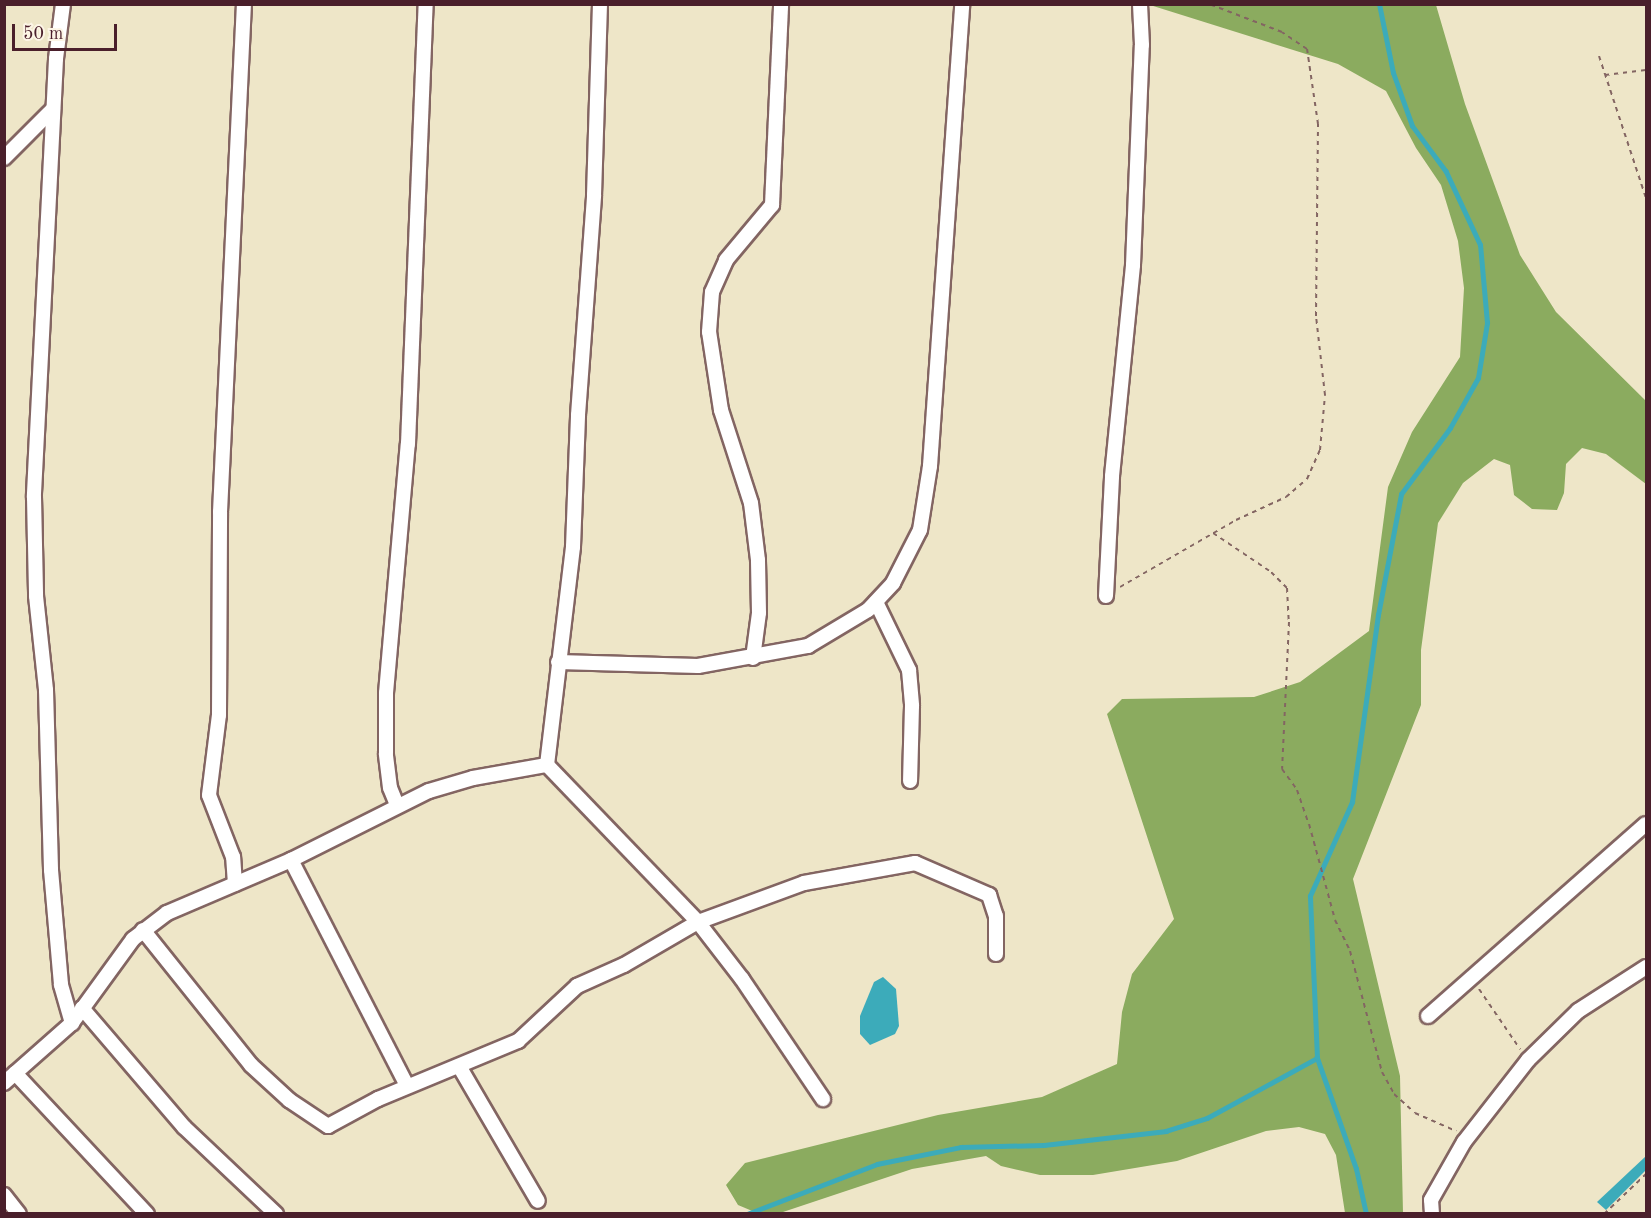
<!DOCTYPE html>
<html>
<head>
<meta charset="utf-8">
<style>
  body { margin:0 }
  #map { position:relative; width:1651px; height:1218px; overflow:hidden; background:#eee6c8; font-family:"Old Standard TT",serif }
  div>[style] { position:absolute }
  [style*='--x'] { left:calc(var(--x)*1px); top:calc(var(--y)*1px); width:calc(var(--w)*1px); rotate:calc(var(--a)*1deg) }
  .forest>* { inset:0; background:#8bab5f }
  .water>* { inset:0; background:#3cabba }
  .stream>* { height:4.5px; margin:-2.25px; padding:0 2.25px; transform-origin:2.25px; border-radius:2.25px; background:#3cabba }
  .path>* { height:2px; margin-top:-1px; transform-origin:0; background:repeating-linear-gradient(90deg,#836562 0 4.5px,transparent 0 9px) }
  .roads { filter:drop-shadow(2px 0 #836562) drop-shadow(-2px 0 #836562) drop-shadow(0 2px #836562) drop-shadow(0 -2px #836562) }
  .minor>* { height:14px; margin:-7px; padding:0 7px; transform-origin:7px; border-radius:7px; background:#fff }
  span { translate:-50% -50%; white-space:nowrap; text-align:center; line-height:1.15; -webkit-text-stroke:5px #fcf5e5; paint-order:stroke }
  .frame { position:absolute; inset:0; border:6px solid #4a1f2b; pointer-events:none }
  .scale { position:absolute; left:12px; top:24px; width:105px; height:27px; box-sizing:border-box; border:3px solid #4a1f2b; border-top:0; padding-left:8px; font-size:18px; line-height:21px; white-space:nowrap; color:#4a1f2b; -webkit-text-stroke:4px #fcf5e5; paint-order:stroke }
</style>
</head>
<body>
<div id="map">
  <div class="forest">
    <i style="clip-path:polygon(1150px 5px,1436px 5px,1465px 104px,1520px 255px,1556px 312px,1646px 401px,1646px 484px,1606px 454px,1582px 448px,1566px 464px,1564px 493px,1557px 510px,1532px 509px,1514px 495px,1510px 465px,1494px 459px,1463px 483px,1438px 523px,1421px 650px,1421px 705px,1353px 879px,1400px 1076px,1403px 1213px,1345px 1213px,1336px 1155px,1325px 1134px,1299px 1127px,1266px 1131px,1177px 1161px,1093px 1175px,1040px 1175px,1001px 1166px,986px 1156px,912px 1169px,780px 1213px,757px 1213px,738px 1205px,726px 1185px,745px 1163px,938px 1115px,1042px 1097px,1117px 1064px,1122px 1012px,1132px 974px,1174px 919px,1107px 714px,1122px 699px,1254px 697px,1300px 682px,1369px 631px,1388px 487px,1412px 432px,1460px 357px,1464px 288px,1458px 241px,1441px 185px,1416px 148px,1386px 91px,1338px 64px)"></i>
  </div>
  <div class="water">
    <i style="clip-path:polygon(883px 977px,896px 989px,899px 1026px,895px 1034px,870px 1045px,860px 1034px,860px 1016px,874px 982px)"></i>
    <i style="clip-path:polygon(1646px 1156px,1646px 1170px,1606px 1210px,1597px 1202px)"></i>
  </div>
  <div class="stream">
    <i style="--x:747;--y:1214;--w:139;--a:-21"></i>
    <i style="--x:877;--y:1164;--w:86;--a:-11.4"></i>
    <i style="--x:961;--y:1147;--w:83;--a:-1.4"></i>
    <i style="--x:1044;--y:1145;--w:123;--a:-6.5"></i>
    <i style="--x:1166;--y:1131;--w:43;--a:-17.6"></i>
    <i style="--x:1207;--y:1118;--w:125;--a:-28.6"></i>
    <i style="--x:1366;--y:1214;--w:46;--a:-102.5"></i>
    <i style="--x:1356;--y:1169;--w:118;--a:-109.4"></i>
    <i style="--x:1317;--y:1058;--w:162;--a:-92.5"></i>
    <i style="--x:1310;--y:896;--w:103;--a:-65.9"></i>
    <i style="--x:1352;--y:802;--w:189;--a:-82.1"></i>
    <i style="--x:1378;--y:615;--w:123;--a:-79.2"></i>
    <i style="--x:1401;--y:494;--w:82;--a:-53.4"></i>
    <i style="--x:1450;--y:428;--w:57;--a:-60.8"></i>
    <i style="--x:1478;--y:378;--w:56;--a:-80.7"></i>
    <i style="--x:1487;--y:323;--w:78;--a:-95.1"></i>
    <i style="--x:1480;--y:245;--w:81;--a:-115"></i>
    <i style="--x:1446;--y:172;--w:57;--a:-126.5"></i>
    <i style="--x:1412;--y:126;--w:56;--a:-109.7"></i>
    <i style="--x:1393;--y:73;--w:70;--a:-101.5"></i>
  </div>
  <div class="path">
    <i style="--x:1599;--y:56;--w:150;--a:71.7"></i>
    <i style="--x:1605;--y:75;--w:41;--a:-7"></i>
    <i style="--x:1213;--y:533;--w:70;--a:33.9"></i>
    <i style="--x:1271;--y:572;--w:23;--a:45"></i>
    <i style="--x:1287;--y:588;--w:34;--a:87"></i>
    <i style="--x:1289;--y:622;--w:147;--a:92.7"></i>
    <i style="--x:1282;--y:769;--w:26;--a:54"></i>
    <i style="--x:1297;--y:790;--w:36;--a:71"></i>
    <i style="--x:1309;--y:824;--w:99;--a:74.8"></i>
    <i style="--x:1335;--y:920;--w:34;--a:64"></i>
    <i style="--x:1350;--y:951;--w:125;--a:75.2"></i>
    <i style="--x:1382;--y:1072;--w:25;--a:61"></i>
    <i style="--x:1394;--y:1094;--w:28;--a:42"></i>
    <i style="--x:1415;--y:1113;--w:45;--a:23.7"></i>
    <i style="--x:1120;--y:587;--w:134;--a:-30"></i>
    <i style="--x:1236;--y:520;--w:55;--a:-24.7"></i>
    <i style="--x:1286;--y:497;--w:28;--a:-41"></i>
    <i style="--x:1307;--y:479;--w:32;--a:-66"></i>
    <i style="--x:1320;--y:450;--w:55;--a:-84.8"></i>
    <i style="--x:1325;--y:395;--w:80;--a:-96.5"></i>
    <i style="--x:1316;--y:316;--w:192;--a:-89.4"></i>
    <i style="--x:1318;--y:124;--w:76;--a:-98.3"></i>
    <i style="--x:1307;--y:49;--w:30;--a:-146"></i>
    <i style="--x:1282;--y:32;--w:78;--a:-159"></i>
    <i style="--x:1479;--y:989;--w:73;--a:55.7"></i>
    <i style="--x:1604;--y:1214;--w:58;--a:-43.6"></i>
  </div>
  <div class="roads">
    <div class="minor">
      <i style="--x:63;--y:4;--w:55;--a:97.3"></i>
      <i style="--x:56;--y:59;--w:439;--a:92.9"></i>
      <i style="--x:34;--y:497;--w:99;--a:88.8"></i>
      <i style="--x:36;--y:596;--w:95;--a:83.9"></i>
      <i style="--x:46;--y:690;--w:180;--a:88.4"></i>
      <i style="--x:51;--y:870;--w:115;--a:85"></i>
      <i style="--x:61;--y:985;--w:40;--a:74"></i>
      <i style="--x:4;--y:158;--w:69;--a:-45"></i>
      <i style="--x:1106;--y:596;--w:120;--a:-87.1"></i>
      <i style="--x:1112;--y:476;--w:212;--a:-84.3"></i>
      <i style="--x:1133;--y:265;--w:220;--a:-87.7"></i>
      <i style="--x:1142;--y:45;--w:41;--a:-92.8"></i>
      <i style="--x:876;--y:602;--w:76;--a:64.1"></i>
      <i style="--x:909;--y:670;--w:36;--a:85"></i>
      <i style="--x:912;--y:706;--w:75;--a:91.5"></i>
      <i style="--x:753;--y:658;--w:45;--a:-82.4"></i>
      <i style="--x:759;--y:613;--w:53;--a:-91.1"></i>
      <i style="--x:758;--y:560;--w:57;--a:-97"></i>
      <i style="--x:751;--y:503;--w:98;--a:-107.9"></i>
      <i style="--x:721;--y:410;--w:79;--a:-98.7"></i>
      <i style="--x:709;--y:332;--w:40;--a:-85.7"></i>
      <i style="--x:712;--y:292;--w:35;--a:-66"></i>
      <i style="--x:726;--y:260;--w:72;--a:-50.1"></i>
      <i style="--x:772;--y:205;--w:201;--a:-87.4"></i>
      <i style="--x:558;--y:662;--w:140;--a:1.6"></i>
      <i style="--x:698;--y:666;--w:112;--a:-10.3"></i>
      <i style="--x:808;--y:646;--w:70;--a:-31"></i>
      <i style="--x:868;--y:610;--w:37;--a:-47"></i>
      <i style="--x:893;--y:583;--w:59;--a:-63"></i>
      <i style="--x:920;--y:530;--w:65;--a:-81.1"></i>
      <i style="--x:930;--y:466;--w:463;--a:-86"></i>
      <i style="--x:547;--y:765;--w:220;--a:-83.2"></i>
      <i style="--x:573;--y:547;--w:132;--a:-87.8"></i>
      <i style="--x:578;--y:415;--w:221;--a:-85.8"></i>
      <i style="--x:594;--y:195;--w:191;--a:-88.2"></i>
      <i style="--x:397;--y:805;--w:18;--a:-112"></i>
      <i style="--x:390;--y:788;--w:35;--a:-97"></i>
      <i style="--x:386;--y:753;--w:60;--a:-90"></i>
      <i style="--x:386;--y:693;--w:250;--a:-85"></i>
      <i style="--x:408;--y:444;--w:440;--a:-87.7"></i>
      <i style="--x:291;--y:860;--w:254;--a:62.8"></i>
      <i style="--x:235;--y:884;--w:27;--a:-94"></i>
      <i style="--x:233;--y:857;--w:66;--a:-111.2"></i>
      <i style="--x:209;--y:795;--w:81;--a:-82.9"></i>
      <i style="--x:219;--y:715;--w:203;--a:-89.7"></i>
      <i style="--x:220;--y:512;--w:509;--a:-87.3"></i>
      <i style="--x:143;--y:930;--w:173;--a:51.3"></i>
      <i style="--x:251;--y:1065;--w:52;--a:42.6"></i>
      <i style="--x:289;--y:1100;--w:47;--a:33.7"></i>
      <i style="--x:328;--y:1126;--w:57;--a:-28.4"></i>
      <i style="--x:378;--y:1099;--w:152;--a:-22.5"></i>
      <i style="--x:518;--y:1041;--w:81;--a:-43"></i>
      <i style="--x:577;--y:986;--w:51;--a:-24.1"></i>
      <i style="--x:624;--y:965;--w:86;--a:-30.2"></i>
      <i style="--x:698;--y:922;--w:72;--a:52.3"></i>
      <i style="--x:742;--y:979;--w:145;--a:56"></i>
      <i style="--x:82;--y:1008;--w:157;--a:49.4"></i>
      <i style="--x:184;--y:1127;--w:127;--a:43.4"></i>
      <i style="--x:1428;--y:1016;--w:290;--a:-41.4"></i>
      <i style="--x:459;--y:1066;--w:156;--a:59.7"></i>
      <i style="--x:15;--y:1073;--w:193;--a:46.9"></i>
      <i style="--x:4;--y:1083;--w:91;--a:-41.4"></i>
      <i style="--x:72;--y:1023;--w:104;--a:-54"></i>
      <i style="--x:133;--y:939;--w:43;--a:-37.4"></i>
      <i style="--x:167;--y:913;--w:135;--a:-23.1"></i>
      <i style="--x:291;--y:860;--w:154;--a:-26.6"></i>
      <i style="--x:429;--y:791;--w:46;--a:-16.5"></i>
      <i style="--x:473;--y:778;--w:75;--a:-10"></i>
      <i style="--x:547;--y:765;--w:218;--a:46.1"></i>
      <i style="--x:698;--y:922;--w:113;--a:-20.2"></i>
      <i style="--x:804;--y:883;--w:113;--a:-10.2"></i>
      <i style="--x:915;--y:863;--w:81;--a:23.4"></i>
      <i style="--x:989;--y:895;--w:22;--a:72"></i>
      <i style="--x:996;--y:916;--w:38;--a:90"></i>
      <i style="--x:4;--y:1195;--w:24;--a:52"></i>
      <i style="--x:1432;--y:1214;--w:14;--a:-94"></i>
      <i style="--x:1431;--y:1200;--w:67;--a:-60.4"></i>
      <i style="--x:1464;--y:1142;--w:104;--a:-52"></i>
      <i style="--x:1528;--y:1060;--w:70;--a:-44.4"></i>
      <i style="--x:1578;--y:1011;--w:81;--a:-32.9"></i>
    </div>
  </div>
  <div class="frame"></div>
  <div class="scale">50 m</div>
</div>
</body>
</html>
